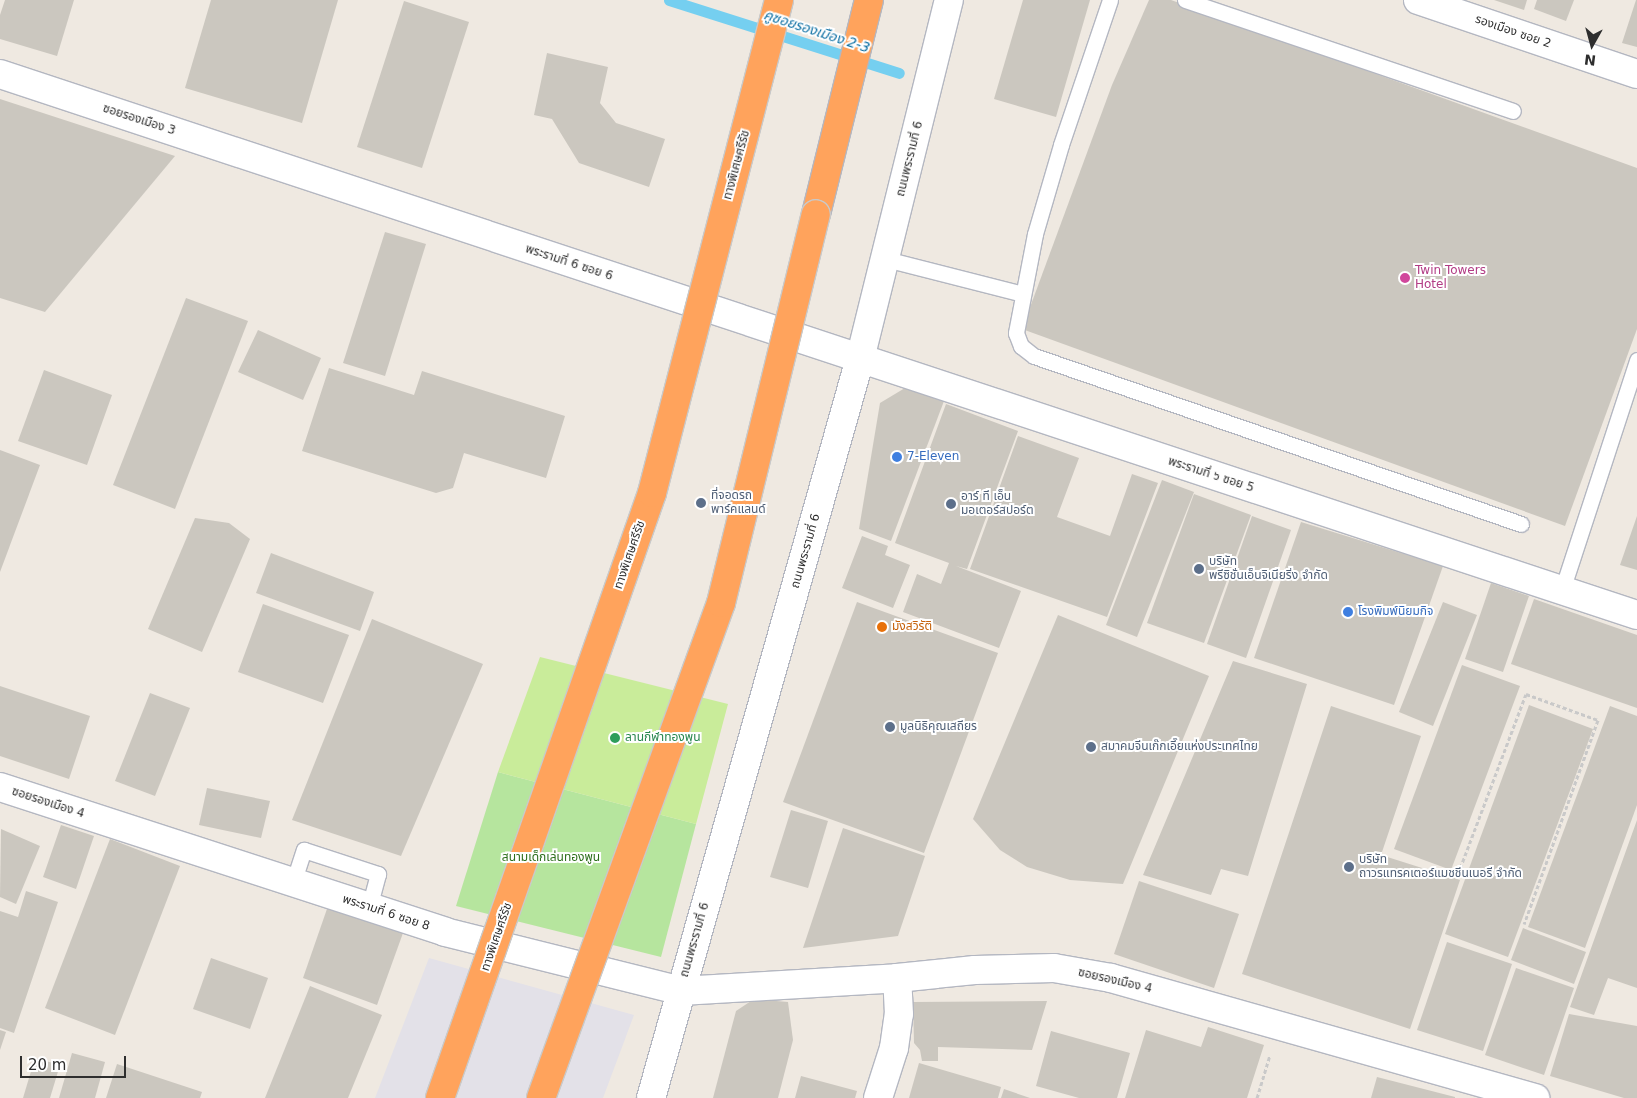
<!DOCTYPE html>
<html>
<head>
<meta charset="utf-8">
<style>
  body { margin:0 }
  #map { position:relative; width:1637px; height:1098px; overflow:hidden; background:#efe9e1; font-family:"DejaVu Sans","Noto Sans Thai",sans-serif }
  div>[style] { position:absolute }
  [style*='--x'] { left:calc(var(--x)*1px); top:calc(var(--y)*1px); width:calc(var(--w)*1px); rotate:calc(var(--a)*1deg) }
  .industrial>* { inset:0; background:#e3e1e8 }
  .green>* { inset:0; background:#b6e59e }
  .pitch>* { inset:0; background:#c9ec9a }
  .stream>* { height:11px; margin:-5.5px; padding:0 5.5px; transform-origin:5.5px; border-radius:5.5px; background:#75cff0 }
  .building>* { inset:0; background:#cbc7bf }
  .path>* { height:3px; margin-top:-1.5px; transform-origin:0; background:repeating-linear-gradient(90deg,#c9c9c9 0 4px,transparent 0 6.5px) }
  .roads { filter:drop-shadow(1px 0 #b4b7c1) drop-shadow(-1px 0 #b4b7c1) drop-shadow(0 1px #b4b7c1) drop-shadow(0 -1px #b4b7c1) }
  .lane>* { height:15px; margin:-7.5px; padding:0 7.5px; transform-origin:7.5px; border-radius:7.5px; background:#fff }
  .street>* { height:28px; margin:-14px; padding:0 14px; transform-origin:14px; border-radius:14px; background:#fff }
  .secondary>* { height:28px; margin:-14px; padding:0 14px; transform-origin:14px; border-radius:14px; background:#fff }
  .highway>* { height:28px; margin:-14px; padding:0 14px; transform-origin:14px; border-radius:14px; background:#ffa35c }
  .bridges { filter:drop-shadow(1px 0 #c9c9c9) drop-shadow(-1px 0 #c9c9c9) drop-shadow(0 1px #c9c9c9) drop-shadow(0 -1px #c9c9c9) }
  .highway-bridge>* { height:28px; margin:-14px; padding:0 14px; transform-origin:14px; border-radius:14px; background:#ffa35c }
  .dots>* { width:14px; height:14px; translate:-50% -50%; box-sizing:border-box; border:2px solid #fff; border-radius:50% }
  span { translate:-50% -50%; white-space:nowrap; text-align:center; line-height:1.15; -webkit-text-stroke:4px #fff; paint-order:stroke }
  .street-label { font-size:12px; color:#2e2e2e }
  .hotel-label { font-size:12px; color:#b23c85 }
  .left { translate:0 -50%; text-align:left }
  .shop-label { font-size:12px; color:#366cbe }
  .service-label { font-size:12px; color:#4e5e75 }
  .food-label { font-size:12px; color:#c56008 }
  .leisure-label { font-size:12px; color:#27864d }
  .park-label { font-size:12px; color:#2c6e1b }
  .water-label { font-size:14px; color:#0d6fa3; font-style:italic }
  .north { position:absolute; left:1567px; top:20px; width:50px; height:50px; -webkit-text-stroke:4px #fff; paint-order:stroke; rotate:187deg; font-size:14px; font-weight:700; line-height:20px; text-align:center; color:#2e2e2e }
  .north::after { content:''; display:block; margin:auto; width:18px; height:22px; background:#2e2e2e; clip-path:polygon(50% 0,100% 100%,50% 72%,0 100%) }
  .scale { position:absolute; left:20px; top:1056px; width:106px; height:22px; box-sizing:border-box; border:2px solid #2e2e2e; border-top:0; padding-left:6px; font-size:15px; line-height:18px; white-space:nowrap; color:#2e2e2e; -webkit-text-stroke:4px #fff; paint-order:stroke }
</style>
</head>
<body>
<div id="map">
  <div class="industrial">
    <i style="clip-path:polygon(429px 958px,634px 1015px,603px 1098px,375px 1098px)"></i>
  </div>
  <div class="green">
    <i style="clip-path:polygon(498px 772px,696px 824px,661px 957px,456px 906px)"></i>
  </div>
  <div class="pitch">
    <i style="clip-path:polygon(540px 657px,728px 704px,696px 824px,498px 772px)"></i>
  </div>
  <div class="stream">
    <i style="--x:669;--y:0;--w:241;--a:17.6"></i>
  </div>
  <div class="building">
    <i style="clip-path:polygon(5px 0,74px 0,57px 56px,0 39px,0 15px)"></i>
    <i style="clip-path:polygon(211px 0,338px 0,302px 123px,185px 88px)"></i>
    <i style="clip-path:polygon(1023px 0,1090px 0,1056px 117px,994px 99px)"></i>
    <i style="clip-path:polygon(1149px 0,1171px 0,1637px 168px,1637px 329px,1565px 526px,1022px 329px,1112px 85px)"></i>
    <i style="clip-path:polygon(1494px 0,1527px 0,1524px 10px)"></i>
    <i style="clip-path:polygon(1537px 0,1574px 0,1566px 21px,1534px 9px)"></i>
    <i style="clip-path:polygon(1636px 0,1637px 0,1637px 47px,1622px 43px)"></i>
    <i style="clip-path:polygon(404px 1px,469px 22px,422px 168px,357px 147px)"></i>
    <i style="clip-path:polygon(547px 53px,608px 67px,600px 103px,616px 123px,665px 139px,649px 187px,579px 163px,552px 119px,534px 115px)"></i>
    <i style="clip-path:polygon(0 99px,175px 156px,45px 312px,0 298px)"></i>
    <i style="clip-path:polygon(385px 232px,426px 244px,385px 376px,343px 363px)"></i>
    <i style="clip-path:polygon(186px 298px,248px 321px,175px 509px,113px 485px)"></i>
    <i style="clip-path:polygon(258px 330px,321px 358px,303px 400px,238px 372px)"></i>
    <i style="clip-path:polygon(329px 368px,414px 395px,422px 371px,565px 416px,546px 478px,464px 453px,453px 488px,436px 493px,302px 451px)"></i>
    <i style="clip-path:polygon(44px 370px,112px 395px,87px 465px,18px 441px)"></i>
    <i style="clip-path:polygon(905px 388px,944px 401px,891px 541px,859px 529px,880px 403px)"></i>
    <i style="clip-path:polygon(946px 404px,1018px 431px,967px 569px,956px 566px,1021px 591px,999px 648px,903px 612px,917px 574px,941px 584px,949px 563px,895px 543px)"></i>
    <i style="clip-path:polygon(1018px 436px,1079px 458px,1057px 517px,1110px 536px,1132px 474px,1158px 483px,1107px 617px,970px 569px)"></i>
    <i style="clip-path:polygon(0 450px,40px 465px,0 572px)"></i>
    <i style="clip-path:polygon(1162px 480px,1194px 492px,1137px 637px,1106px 625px)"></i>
    <i style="clip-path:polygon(1194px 494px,1251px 515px,1204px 643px,1147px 623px)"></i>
    <i style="clip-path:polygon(1252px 516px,1291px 530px,1246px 658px,1207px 644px)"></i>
    <i style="clip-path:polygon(1637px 516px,1637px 570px,1620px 565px)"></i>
    <i style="clip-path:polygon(195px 518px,229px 523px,250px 539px,202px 652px,148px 629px)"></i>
    <i style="clip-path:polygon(1301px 522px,1443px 566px,1394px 705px,1254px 658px)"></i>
    <i style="clip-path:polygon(862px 536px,888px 546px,885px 555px,910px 565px,893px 608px,842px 588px)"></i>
    <i style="clip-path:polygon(271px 553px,374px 592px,360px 631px,256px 593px)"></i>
    <i style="clip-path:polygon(1491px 583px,1529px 596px,1503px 672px,1465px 659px)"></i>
    <i style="clip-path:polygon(1534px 599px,1637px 635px,1637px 708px,1511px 664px)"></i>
    <i style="clip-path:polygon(857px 602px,998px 653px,924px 853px,783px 802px)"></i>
    <i style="clip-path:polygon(1443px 602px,1477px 615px,1433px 726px,1399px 712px)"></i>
    <i style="clip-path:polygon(263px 604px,349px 635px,323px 703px,238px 672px)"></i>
    <i style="clip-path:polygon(1058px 615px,1209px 676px,1123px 884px,1070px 880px,1027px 867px,1000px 850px,973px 819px)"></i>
    <i style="clip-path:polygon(372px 619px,483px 664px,401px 856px,292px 820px)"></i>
    <i style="clip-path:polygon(1233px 661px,1307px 684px,1248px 876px,1221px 869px,1211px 895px,1143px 875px)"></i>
    <i style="clip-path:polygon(1462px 665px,1520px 686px,1451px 870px,1394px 849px)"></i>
    <i style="clip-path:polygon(0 686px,90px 716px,69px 779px,0 756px)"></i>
    <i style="clip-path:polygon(150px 693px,190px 708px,155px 796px,115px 781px)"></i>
    <i style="clip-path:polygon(1529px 705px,1593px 729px,1508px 957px,1445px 934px)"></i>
    <i style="clip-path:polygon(1331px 706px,1421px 736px,1381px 855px,1460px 880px,1410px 1029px,1242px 974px)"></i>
    <i style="clip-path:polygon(1610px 706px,1637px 716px,1637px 805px,1585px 948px,1528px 927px)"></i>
    <i style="clip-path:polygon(207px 788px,270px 801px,261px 838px,199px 825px)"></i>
    <i style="clip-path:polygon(791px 810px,828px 821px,808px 888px,770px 877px)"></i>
    <i style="clip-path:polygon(1637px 820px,1637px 988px,1608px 978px,1594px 1015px,1570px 1007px)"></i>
    <i style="clip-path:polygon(61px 825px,94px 836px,76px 889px,43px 877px)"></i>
    <i style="clip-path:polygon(843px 828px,925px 856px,898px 936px,803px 948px)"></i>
    <i style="clip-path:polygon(1px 829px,40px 846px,16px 904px,0 897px)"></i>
    <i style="clip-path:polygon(110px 839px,180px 866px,115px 1035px,45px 1008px)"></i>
    <i style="clip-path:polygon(1139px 881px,1239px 914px,1214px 988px,1114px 954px)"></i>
    <i style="clip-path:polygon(26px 891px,58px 902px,14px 1033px,0 1028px,0 911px,18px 917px)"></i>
    <i style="clip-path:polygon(328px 906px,403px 933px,377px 1005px,303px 978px)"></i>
    <i style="clip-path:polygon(1523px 928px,1586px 952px,1574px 984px,1511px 960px)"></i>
    <i style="clip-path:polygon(1447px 942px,1512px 964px,1483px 1051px,1417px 1030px)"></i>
    <i style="clip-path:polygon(211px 958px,268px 978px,250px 1029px,193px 1009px)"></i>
    <i style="clip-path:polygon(1516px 968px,1574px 988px,1544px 1075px,1485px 1055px)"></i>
    <i style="clip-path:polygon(310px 986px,382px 1015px,348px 1098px,265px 1098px)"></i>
    <i style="clip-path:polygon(754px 999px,788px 1002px,793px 1040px,778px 1098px,713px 1098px,736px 1011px)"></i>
    <i style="clip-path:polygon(1047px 1001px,1032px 1050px,938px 1047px,938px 1061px,922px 1061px,920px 1050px,914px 1043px,913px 1002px)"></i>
    <i style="clip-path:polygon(1569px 1014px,1637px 1026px,1637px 1098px,1624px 1098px,1550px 1076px)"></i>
    <i style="clip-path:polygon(1208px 1027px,1264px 1045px,1247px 1098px,1125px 1098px,1146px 1030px,1201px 1047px)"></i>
    <i style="clip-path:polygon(0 1030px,6px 1032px,0 1050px)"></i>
    <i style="clip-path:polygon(1051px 1031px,1130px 1053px,1117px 1098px,1079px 1098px,1036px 1086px)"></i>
    <i style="clip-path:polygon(72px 1053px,105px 1062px,95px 1098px,59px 1098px)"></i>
    <i style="clip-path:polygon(35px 1058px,60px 1065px,50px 1098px,23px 1098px)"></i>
    <i style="clip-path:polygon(919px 1063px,1001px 1087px,998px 1098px,909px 1098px)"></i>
    <i style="clip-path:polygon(117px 1064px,202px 1092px,200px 1098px,106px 1098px)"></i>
    <i style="clip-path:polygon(801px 1076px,857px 1091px,855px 1098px,795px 1098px)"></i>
    <i style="clip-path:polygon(1377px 1077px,1455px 1097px,1455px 1098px,1371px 1098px)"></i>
    <i style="clip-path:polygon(1004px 1089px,1030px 1098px,1001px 1098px)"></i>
  </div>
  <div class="path">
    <i style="--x:1458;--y:874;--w:192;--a:-69.3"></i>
    <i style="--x:1526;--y:694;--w:77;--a:19.9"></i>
    <i style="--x:1598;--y:720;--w:217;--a:109.9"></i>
    <i style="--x:1257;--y:1098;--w:45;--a:-73.2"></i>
  </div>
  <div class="roads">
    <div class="lane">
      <i style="--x:1110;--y:0;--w:153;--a:108.7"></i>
      <i style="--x:1061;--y:145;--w:93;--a:106.3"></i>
      <i style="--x:1035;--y:234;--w:101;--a:100.9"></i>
      <i style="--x:1016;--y:333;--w:14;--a:69"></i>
      <i style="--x:1021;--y:346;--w:16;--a:38"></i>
      <i style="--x:1034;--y:356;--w:515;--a:19.03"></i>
      <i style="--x:1185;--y:0;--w:346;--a:18.7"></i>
      <i style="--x:886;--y:259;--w:141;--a:14.3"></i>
      <i style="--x:1562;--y:590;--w:242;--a:-71.9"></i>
      <i style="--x:293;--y:883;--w:35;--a:-72"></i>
      <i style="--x:304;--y:850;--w:78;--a:18"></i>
      <i style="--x:378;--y:874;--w:35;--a:105"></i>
    </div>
    <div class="street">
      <i style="--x:1418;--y:0;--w:231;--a:18.7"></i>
      <i style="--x:0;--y:74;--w:1724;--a:18.29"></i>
      <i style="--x:0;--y:787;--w:468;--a:18"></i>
      <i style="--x:445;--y:932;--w:243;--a:14"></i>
      <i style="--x:681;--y:991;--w:216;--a:-3.4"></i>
      <i style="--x:897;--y:978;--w:78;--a:-5.9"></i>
      <i style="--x:975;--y:970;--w:79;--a:-1.5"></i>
      <i style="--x:1054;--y:968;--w:58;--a:10"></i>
      <i style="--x:1111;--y:978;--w:441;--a:15.8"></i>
      <i style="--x:878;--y:1098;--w:52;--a:-72.3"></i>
      <i style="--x:894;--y:1048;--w:34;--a:-82"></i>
      <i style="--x:899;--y:1014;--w:36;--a:-93"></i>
    </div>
    <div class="secondary">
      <i style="--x:651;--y:1098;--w:768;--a:-74.21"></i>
      <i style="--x:860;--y:359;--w:370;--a:-76.1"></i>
    </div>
    <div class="highway">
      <i style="--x:816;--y:214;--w:220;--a:-76.1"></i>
    </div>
  </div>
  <div class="bridges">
    <div class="highway-bridge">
      <i style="--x:440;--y:1098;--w:641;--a:-70.69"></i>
      <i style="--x:652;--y:493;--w:509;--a:-75.55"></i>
      <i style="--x:541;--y:1098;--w:527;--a:-70.02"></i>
      <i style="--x:721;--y:603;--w:400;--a:-76.3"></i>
    </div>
  </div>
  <div class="dots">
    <i style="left:1405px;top:278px;background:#d1479c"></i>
    <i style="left:897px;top:457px;background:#3f7fe0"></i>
    <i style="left:701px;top:503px;background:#5c6f8a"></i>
    <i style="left:951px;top:504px;background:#5c6f8a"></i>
    <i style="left:1199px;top:569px;background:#5c6f8a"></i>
    <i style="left:1348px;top:612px;background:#3f7fe0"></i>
    <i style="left:882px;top:627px;background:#e8710a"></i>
    <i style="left:890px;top:727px;background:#5c6f8a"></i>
    <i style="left:615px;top:738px;background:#2e9e5b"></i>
    <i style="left:1091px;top:747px;background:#5c6f8a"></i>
    <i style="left:1349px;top:867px;background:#5c6f8a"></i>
  </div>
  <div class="street-label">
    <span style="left:1513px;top:32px;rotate:19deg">รองเมือง ซอย 2</span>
    <span style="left:139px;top:120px;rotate:18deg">ซอยรองเมือง 3</span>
    <span style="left:910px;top:159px;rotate:-76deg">ถนนพระรามที่ 6</span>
    <span style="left:737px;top:165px;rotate:-75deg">ทางพิเศษศรีรัช</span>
    <span style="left:569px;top:263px;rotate:18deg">พระรามที่ 6 ซอย 6</span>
    <span style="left:1211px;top:475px;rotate:18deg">พระรามที่ ๖ ซอย 5</span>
    <span style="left:806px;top:551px;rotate:-74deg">ถนนพระรามที่ 6</span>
    <span style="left:630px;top:555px;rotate:-71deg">ทางพิเศษศรีรัช</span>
    <span style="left:48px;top:803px;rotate:18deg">ซอยรองเมือง 4</span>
    <span style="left:386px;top:913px;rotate:18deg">พระรามที่ 6 ซอย 8</span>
    <span style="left:497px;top:937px;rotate:-71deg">ทางพิเศษศรีรัช</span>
    <span style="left:695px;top:940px;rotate:-74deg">ถนนพระรามที่ 6</span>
    <span style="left:1115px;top:981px;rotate:13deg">ซอยรองเมือง 4</span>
  </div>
  <div class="hotel-label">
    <span class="left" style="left:1415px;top:278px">Twin Towers<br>Hotel</span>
  </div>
  <div class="shop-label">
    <span class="left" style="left:907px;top:457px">7-Eleven</span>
    <span class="left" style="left:1358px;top:612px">โรงพิมพ์นิยมกิจ</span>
  </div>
  <div class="service-label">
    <span class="left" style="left:711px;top:503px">ที่จอดรถ<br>พาร์คแลนด์</span>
    <span class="left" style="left:961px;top:504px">อาร์ ที เอ็น<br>มอเตอร์สปอร์ต</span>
    <span class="left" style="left:1209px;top:569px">บริษัท<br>พรีซิชั่นเอ็นจิเนียริ่ง จำกัด</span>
    <span class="left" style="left:900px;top:727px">มูลนิธิคุณเสถียร</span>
    <span class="left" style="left:1101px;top:747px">สมาคมจีนเก๊กเอี๊ยแห่งประเทศไทย</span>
    <span class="left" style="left:1359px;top:867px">บริษัท<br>ถาวรแทรคเตอร์แมชชีนเนอรี จำกัด</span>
  </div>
  <div class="food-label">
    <span class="left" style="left:892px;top:627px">มังสวิรัติ</span>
  </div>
  <div class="leisure-label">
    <span class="left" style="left:625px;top:738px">ลานกีฬาทองพูน</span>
  </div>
  <div class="park-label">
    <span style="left:551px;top:858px">สนามเด็กเล่นทองพูน</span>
  </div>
  <div class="water-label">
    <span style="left:817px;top:31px;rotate:18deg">คูซอยรองเมือง 2-3</span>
  </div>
  <div class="north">N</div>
  <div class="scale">20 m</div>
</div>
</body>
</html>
